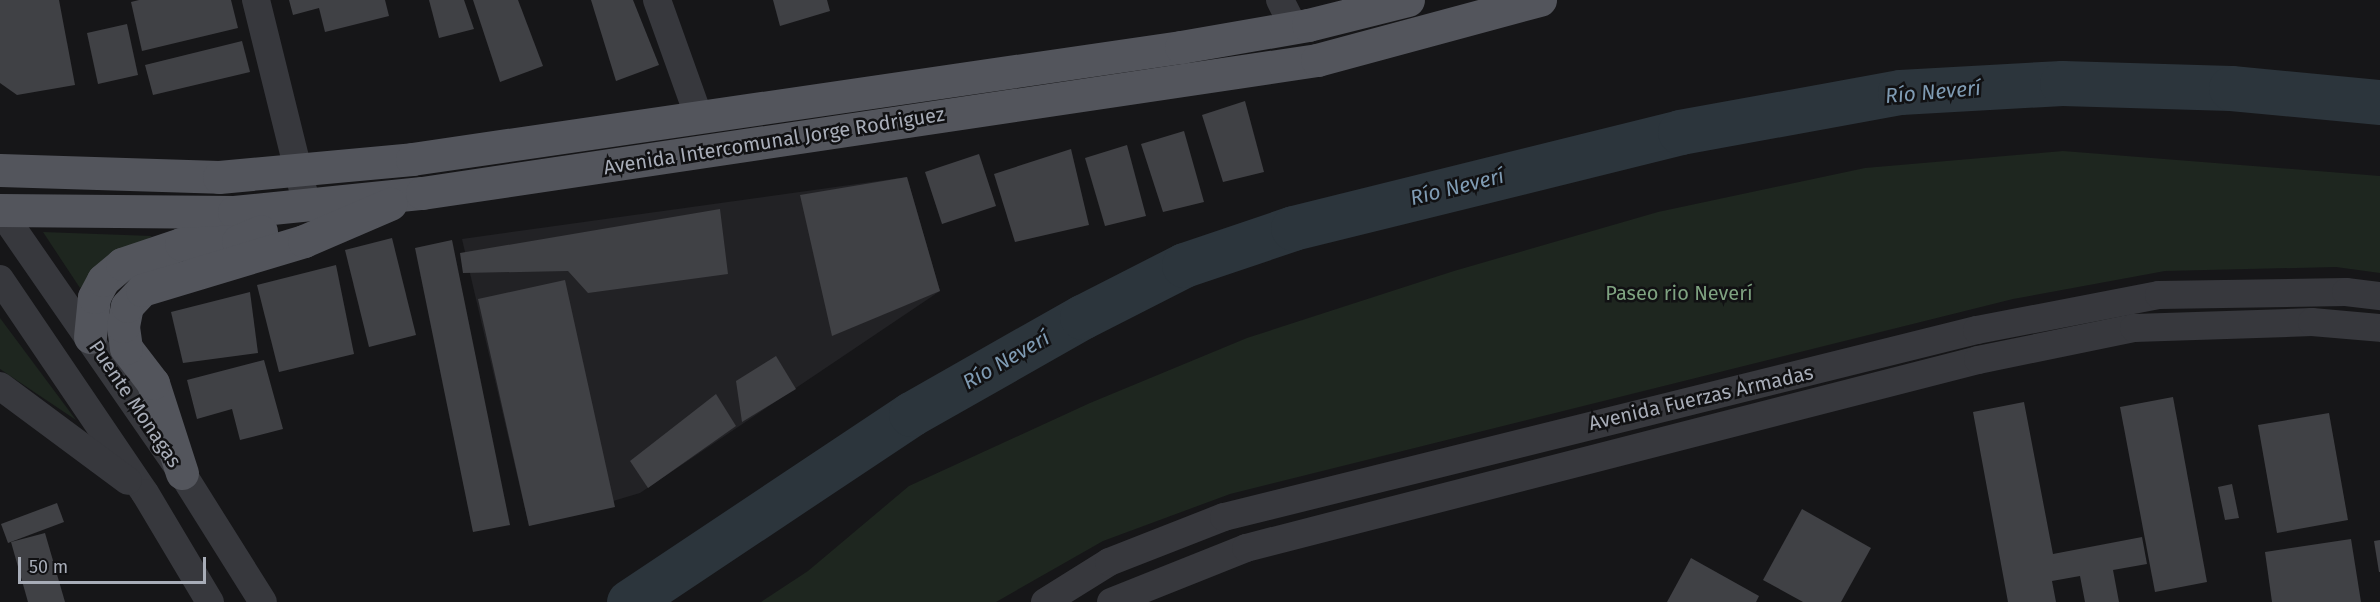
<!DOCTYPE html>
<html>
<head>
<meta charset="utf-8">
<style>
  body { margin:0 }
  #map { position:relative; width:2380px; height:602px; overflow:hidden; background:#161618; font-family:"Fira Sans",sans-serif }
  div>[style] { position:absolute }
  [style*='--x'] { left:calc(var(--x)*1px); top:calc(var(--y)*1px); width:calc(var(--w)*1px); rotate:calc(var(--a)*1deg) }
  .built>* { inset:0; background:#222225 }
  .green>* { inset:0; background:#1e261f }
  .river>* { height:45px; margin:-22.5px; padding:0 22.5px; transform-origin:22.5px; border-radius:22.5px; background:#2c353c }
  .building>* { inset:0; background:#404145 }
  .minor>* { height:28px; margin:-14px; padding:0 14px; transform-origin:14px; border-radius:14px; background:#37383d }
  .major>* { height:33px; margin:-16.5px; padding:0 16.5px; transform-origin:16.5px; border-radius:16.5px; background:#53555c }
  span { translate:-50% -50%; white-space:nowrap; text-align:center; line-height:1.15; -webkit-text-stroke:5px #111113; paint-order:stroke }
  .street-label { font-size:20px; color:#a8adb8 }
  .park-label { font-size:20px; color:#7fa381 }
  .water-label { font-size:21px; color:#7f9bb3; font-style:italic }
  .scale { position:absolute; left:18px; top:557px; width:188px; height:27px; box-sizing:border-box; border:3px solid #a8adb8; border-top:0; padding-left:8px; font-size:18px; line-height:21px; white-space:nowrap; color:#a8adb8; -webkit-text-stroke:4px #111113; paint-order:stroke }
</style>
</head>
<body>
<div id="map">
  <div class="built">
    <i style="clip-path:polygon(907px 177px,940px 291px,640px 493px,529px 526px,462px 239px)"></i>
  </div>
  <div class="green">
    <i style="clip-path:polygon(2063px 151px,2380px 176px,2380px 273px,2336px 267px,2165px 271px,2013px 299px,1230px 494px,1103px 541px,996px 602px,761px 602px,808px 571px,909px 486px,1090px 403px,1247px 338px,1454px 271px,1658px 212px,1865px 168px)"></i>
    <i style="clip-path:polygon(43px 232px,152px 236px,80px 288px)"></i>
    <i style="clip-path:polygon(0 318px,76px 420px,0 369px)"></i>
  </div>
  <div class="river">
    <i style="--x:629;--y:602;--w:339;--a:-33.7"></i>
    <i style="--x:911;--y:414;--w:197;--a:-29.6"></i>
    <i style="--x:1082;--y:317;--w:114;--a:-27"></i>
    <i style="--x:1184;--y:265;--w:115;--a:-18.7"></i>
    <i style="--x:1293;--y:228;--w:399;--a:-13.9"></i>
    <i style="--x:1680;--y:132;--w:224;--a:-10.3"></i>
    <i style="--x:1900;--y:92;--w:162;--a:-3.2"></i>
    <i style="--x:2062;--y:83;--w:169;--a:1.7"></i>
    <i style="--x:2231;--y:88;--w:150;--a:5.4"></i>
  </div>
  <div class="building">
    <i style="clip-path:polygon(0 0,59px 0,75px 85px,17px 95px,0 83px)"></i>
    <i style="clip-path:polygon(139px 0,231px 0,238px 28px,142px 51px,131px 2px)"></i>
    <i style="clip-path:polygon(289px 0,385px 0,389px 16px,325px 32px,319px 8px,293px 15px)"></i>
    <i style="clip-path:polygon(429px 0,464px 0,474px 29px,439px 38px)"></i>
    <i style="clip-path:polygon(473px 0,518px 0,543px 66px,500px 82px)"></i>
    <i style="clip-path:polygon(591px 0,633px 0,659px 65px,616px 81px)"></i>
    <i style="clip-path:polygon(773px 0,827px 0,830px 11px,780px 26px)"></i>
    <i style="clip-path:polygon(127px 24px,138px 75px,98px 84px,87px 33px)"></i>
    <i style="clip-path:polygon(242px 41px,250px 72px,153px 95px,145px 65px)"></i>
    <i style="clip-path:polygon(1245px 101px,1264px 172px,1223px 182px,1202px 115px)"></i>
    <i style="clip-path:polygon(1184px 131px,1204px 202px,1163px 212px,1141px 144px)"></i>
    <i style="clip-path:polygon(1127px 145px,1146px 216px,1105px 226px,1085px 158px)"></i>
    <i style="clip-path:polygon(1071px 149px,1089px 225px,1015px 242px,994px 174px)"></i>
    <i style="clip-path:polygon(979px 154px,996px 206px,942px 224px,925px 172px)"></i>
    <i style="clip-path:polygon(907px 177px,940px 291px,832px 336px,800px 195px)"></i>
    <i style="clip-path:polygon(720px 209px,728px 274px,588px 293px,568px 271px,463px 273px,460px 253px)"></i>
    <i style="clip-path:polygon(392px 238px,416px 335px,369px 347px,345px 250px)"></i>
    <i style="clip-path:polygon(452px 240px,510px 525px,473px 532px,415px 248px)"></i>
    <i style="clip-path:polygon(336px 265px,354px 354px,279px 372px,257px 285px)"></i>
    <i style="clip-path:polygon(565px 280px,615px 507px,529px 526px,478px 299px)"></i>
    <i style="clip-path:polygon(250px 292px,258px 353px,183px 363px,171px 312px)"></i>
    <i style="clip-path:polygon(776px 356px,796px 389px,742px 422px,736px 381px)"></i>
    <i style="clip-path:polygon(264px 360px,283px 429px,240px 440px,232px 409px,197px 419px,187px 380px)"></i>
    <i style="clip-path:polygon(716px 394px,736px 426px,648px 488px,630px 461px)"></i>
    <i style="clip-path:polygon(2173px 397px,2207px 582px,2155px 592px,2120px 407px)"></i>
    <i style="clip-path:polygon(2024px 402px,2053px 554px,2142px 537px,2147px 564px,2113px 570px,2119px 602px,2085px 602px,2080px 576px,2052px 581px,2056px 602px,2008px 602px,1973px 412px)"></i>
    <i style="clip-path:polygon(2329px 413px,2348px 520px,2277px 533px,2258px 425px)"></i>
    <i style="clip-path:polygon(2232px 484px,2239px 518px,2225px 520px,2218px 487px)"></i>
    <i style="clip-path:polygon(57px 503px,64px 522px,8px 543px,1px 524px)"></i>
    <i style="clip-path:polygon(1802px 509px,1871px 548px,1841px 602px,1803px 602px,1763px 580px)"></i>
    <i style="clip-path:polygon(45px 533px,65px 602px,28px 602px,11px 542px)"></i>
    <i style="clip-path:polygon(2351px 539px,2361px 602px,2272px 602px,2265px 552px)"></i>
    <i style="clip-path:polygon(2380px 540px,2380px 572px,2379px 572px,2374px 541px)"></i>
    <i style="clip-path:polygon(1691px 558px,1759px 596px,1756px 602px,1667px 602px)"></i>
  </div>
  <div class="minor">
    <i style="--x:256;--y:0;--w:208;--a:76.1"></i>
    <i style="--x:657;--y:0;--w:124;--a:70.3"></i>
    <i style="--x:1280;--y:0;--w:31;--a:63"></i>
    <i style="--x:0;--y:210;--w:320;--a:55.3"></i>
    <i style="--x:182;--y:473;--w:152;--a:57.9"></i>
    <i style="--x:0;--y:279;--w:258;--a:55.9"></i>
    <i style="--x:145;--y:493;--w:127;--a:59.2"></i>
    <i style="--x:0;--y:386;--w:159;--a:36.6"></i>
    <i style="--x:1045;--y:602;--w:75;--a:-32"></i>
    <i style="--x:1109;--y:562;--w:123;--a:-21.4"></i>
    <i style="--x:1224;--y:517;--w:776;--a:-13.95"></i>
    <i style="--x:1977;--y:330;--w:185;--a:-10.9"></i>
    <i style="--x:2159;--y:295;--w:187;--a:-0.9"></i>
    <i style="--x:2346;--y:292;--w:34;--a:7"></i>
    <i style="--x:1111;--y:602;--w:145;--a:-21.8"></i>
    <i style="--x:1246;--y:548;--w:756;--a:-14.4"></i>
    <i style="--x:1978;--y:360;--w:159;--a:-11.6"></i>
    <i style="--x:2134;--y:328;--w:178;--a:-1.9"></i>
    <i style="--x:2312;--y:322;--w:68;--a:5"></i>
  </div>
  <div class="major">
    <i style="--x:0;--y:170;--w:219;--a:1.8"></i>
    <i style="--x:219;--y:177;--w:194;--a:-5.3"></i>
    <i style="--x:412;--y:159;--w:777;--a:-8.29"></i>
    <i style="--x:1181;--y:47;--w:129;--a:-9.8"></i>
    <i style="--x:1308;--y:25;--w:103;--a:-14"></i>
    <i style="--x:0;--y:210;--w:234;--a:0.5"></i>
    <i style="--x:234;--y:212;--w:189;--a:-5.8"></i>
    <i style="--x:422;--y:193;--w:905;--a:-8.45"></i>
    <i style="--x:1317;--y:60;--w:231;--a:-15.1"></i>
    <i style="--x:90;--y:337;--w:40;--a:-84.3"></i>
    <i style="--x:94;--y:297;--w:19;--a:-62"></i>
    <i style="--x:103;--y:280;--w:25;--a:-40"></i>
    <i style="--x:122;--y:264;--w:62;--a:-18.7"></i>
    <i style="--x:181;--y:244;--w:57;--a:-3"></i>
    <i style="--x:238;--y:241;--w:25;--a:-23"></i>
    <i style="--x:182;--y:473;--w:95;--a:-107.9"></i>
    <i style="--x:153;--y:383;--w:44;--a:-127.6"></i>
    <i style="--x:126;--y:348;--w:22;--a:-98"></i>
    <i style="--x:123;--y:326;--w:20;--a:-79"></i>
    <i style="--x:127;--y:306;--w:22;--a:-47"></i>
    <i style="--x:142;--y:290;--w:169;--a:-16.8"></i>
    <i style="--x:304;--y:241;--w:94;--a:-23.3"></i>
  </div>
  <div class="street-label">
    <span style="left:774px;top:141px;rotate:-9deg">Avenida Intercomunal Jorge Rodriguez</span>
    <span style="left:1701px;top:398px;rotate:-13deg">Avenida Fuerzas Armadas</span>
    <span style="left:135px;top:404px;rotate:56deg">Puente Monagas</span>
  </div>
  <div class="park-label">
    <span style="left:1679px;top:293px">Paseo rio Neverí</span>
  </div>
  <div class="water-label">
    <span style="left:1933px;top:92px;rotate:-5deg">Río Neverí</span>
    <span style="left:1457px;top:187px;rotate:-14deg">Río Neverí</span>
    <span style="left:1006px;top:360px;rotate:-30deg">Río Neverí</span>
  </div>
  <div class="scale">50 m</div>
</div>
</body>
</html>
